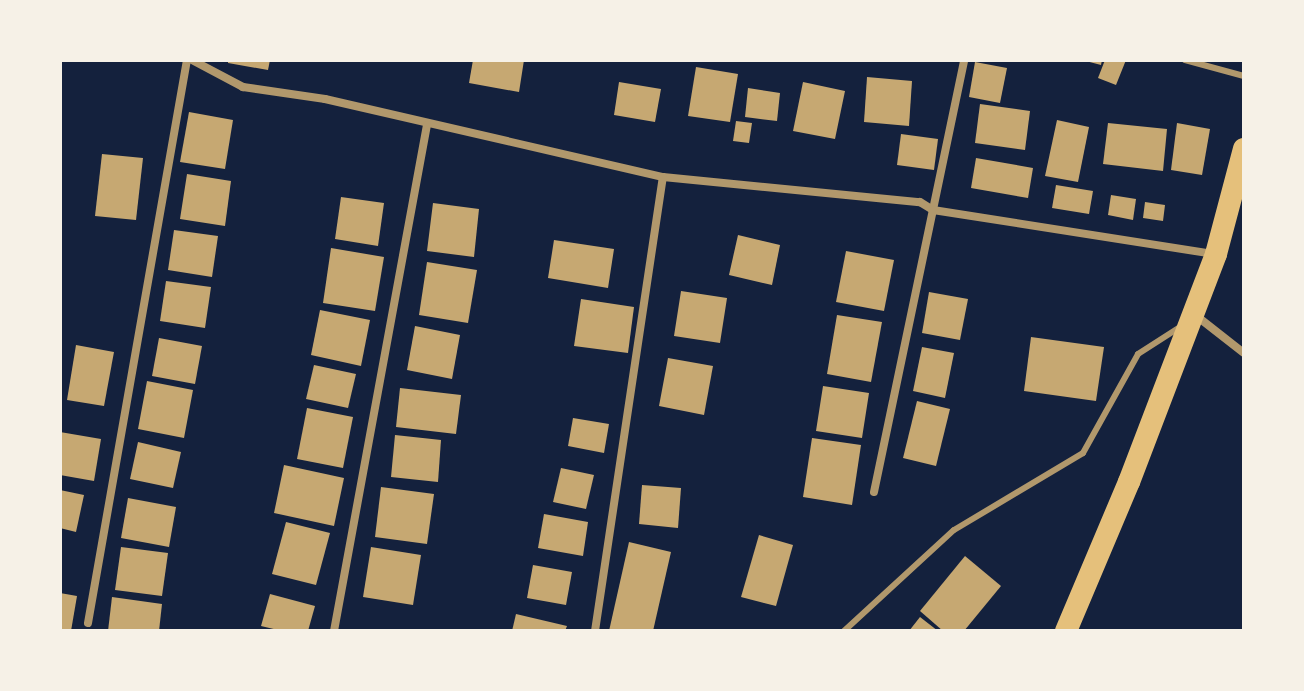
<!DOCTYPE html>
<html>
<head>
<meta charset="utf-8">
<style>
  body { margin:0 }
  #map { position:relative; width:1304px; height:691px; overflow:hidden; background:#14213d; font-family:"Libre Baskerville",serif }
  div>[style] { position:absolute }
  [style*='--x'] { left:calc(var(--x)*1px); top:calc(var(--y)*1px); width:calc(var(--w)*1px); rotate:calc(var(--a)*1deg) }
  .building>* { inset:0; background:#c6a872 }
  .service>* { height:6px; margin:-3px; padding:0 3px; transform-origin:3px; border-radius:3px; background:#b1986c }
  .minor>* { height:8px; margin:-4px; padding:0 4px; transform-origin:4px; border-radius:4px; background:#b1986c }
  .trunk>* { height:22px; margin:-11px; padding:0 11px; transform-origin:11px; border-radius:11px; background:#e5c07b }
  span { translate:-50% -50%; white-space:nowrap; text-align:center; line-height:1.15; -webkit-text-stroke:6px #f6f1e7; paint-order:stroke }
  .frame { position:absolute; inset:0; border:62px solid #f6f1e7; pointer-events:none }
</style>
</head>
<body>
<div id="map">
  <div class="building">
    <i style="clip-path:polygon(228px 60px,270px 60px,268px 70px,228px 63px)"></i>
    <i style="clip-path:polygon(473px 60px,524px 60px,519px 92px,469px 83px)"></i>
    <i style="clip-path:polygon(1082px 60px,1102px 60px,1101px 65px)"></i>
    <i style="clip-path:polygon(1105px 60px,1126px 60px,1116px 85px,1098px 78px)"></i>
    <i style="clip-path:polygon(975px 62px,1007px 68px,1000px 103px,969px 97px)"></i>
    <i style="clip-path:polygon(696px 67px,738px 74px,730px 122px,688px 116px)"></i>
    <i style="clip-path:polygon(867px 77px,912px 81px,909px 126px,864px 122px)"></i>
    <i style="clip-path:polygon(619px 82px,661px 89px,655px 122px,614px 115px)"></i>
    <i style="clip-path:polygon(803px 82px,845px 91px,835px 139px,793px 131px)"></i>
    <i style="clip-path:polygon(748px 88px,780px 93px,777px 121px,745px 117px)"></i>
    <i style="clip-path:polygon(980px 104px,1030px 111px,1025px 150px,975px 143px)"></i>
    <i style="clip-path:polygon(189px 112px,233px 120px,225px 169px,180px 162px)"></i>
    <i style="clip-path:polygon(1057px 120px,1089px 127px,1078px 182px,1045px 176px)"></i>
    <i style="clip-path:polygon(736px 121px,752px 123px,749px 143px,733px 141px)"></i>
    <i style="clip-path:polygon(1108px 123px,1167px 129px,1163px 171px,1103px 164px)"></i>
    <i style="clip-path:polygon(1177px 123px,1210px 129px,1202px 175px,1171px 170px)"></i>
    <i style="clip-path:polygon(901px 134px,938px 139px,934px 170px,897px 165px)"></i>
    <i style="clip-path:polygon(102px 154px,143px 158px,136px 220px,95px 216px)"></i>
    <i style="clip-path:polygon(976px 158px,1033px 168px,1028px 198px,971px 188px)"></i>
    <i style="clip-path:polygon(187px 174px,231px 181px,225px 226px,180px 219px)"></i>
    <i style="clip-path:polygon(1056px 185px,1093px 191px,1089px 214px,1052px 208px)"></i>
    <i style="clip-path:polygon(1111px 195px,1136px 199px,1133px 220px,1108px 215px)"></i>
    <i style="clip-path:polygon(341px 197px,384px 203px,378px 246px,335px 239px)"></i>
    <i style="clip-path:polygon(1145px 202px,1165px 205px,1163px 221px,1143px 218px)"></i>
    <i style="clip-path:polygon(433px 203px,479px 209px,474px 257px,427px 251px)"></i>
    <i style="clip-path:polygon(174px 230px,218px 236px,212px 277px,168px 270px)"></i>
    <i style="clip-path:polygon(738px 235px,780px 245px,772px 285px,729px 275px)"></i>
    <i style="clip-path:polygon(554px 240px,614px 249px,608px 288px,548px 278px)"></i>
    <i style="clip-path:polygon(331px 248px,384px 257px,375px 311px,323px 303px)"></i>
    <i style="clip-path:polygon(846px 251px,894px 260px,884px 311px,836px 302px)"></i>
    <i style="clip-path:polygon(427px 262px,477px 270px,468px 323px,419px 315px)"></i>
    <i style="clip-path:polygon(166px 281px,211px 287px,205px 328px,160px 321px)"></i>
    <i style="clip-path:polygon(681px 291px,727px 298px,720px 343px,674px 336px)"></i>
    <i style="clip-path:polygon(929px 292px,968px 299px,960px 340px,922px 333px)"></i>
    <i style="clip-path:polygon(581px 299px,634px 307px,628px 353px,574px 346px)"></i>
    <i style="clip-path:polygon(320px 310px,370px 320px,361px 366px,311px 355px)"></i>
    <i style="clip-path:polygon(837px 315px,882px 322px,871px 382px,827px 374px)"></i>
    <i style="clip-path:polygon(415px 326px,460px 335px,452px 379px,407px 370px)"></i>
    <i style="clip-path:polygon(1031px 337px,1104px 347px,1096px 401px,1024px 391px)"></i>
    <i style="clip-path:polygon(159px 338px,202px 346px,195px 384px,152px 376px)"></i>
    <i style="clip-path:polygon(76px 345px,114px 352px,104px 406px,67px 400px)"></i>
    <i style="clip-path:polygon(922px 347px,954px 353px,945px 398px,913px 391px)"></i>
    <i style="clip-path:polygon(668px 358px,713px 366px,704px 415px,659px 406px)"></i>
    <i style="clip-path:polygon(314px 365px,356px 374px,348px 408px,306px 399px)"></i>
    <i style="clip-path:polygon(147px 381px,193px 390px,184px 438px,138px 429px)"></i>
    <i style="clip-path:polygon(823px 386px,869px 393px,862px 438px,816px 431px)"></i>
    <i style="clip-path:polygon(400px 388px,461px 395px,456px 434px,396px 427px)"></i>
    <i style="clip-path:polygon(917px 401px,950px 409px,936px 466px,903px 458px)"></i>
    <i style="clip-path:polygon(307px 408px,353px 417px,343px 468px,297px 459px)"></i>
    <i style="clip-path:polygon(573px 418px,609px 424px,604px 453px,568px 446px)"></i>
    <i style="clip-path:polygon(60px 432px,101px 439px,94px 481px,60px 475px)"></i>
    <i style="clip-path:polygon(395px 435px,441px 440px,438px 482px,391px 477px)"></i>
    <i style="clip-path:polygon(812px 438px,861px 445px,852px 505px,803px 497px)"></i>
    <i style="clip-path:polygon(138px 442px,181px 452px,173px 488px,130px 479px)"></i>
    <i style="clip-path:polygon(284px 465px,344px 478px,334px 526px,274px 513px)"></i>
    <i style="clip-path:polygon(561px 468px,594px 475px,586px 509px,553px 502px)"></i>
    <i style="clip-path:polygon(642px 485px,681px 488px,678px 528px,639px 524px)"></i>
    <i style="clip-path:polygon(381px 487px,434px 494px,427px 544px,375px 537px)"></i>
    <i style="clip-path:polygon(60px 490px,84px 495px,76px 532px,60px 528px)"></i>
    <i style="clip-path:polygon(128px 498px,176px 507px,169px 547px,121px 538px)"></i>
    <i style="clip-path:polygon(544px 514px,588px 522px,583px 556px,538px 548px)"></i>
    <i style="clip-path:polygon(286px 522px,330px 533px,316px 585px,272px 574px)"></i>
    <i style="clip-path:polygon(759px 535px,793px 545px,776px 606px,741px 597px)"></i>
    <i style="clip-path:polygon(629px 542px,671px 552px,653px 631px,609px 631px)"></i>
    <i style="clip-path:polygon(121px 547px,168px 553px,162px 596px,115px 590px)"></i>
    <i style="clip-path:polygon(371px 547px,421px 555px,413px 605px,363px 597px)"></i>
    <i style="clip-path:polygon(965px 556px,1001px 586px,964px 631px,943px 631px,920px 611px)"></i>
    <i style="clip-path:polygon(533px 565px,572px 572px,566px 605px,527px 598px)"></i>
    <i style="clip-path:polygon(60px 593px,77px 596px,71px 631px,60px 630px)"></i>
    <i style="clip-path:polygon(270px 594px,315px 606px,308px 631px,282px 631px,261px 626px)"></i>
    <i style="clip-path:polygon(112px 597px,162px 604px,159px 631px,108px 631px)"></i>
    <i style="clip-path:polygon(516px 614px,567px 626px,565px 631px,512px 631px)"></i>
    <i style="clip-path:polygon(920px 617px,938px 631px,909px 631px)"></i>
  </div>
  <div class="service">
    <i style="--x:1185;--y:60;--w:61;--a:15.2"></i>
    <i style="--x:844;--y:631;--w:149;--a:-42.6"></i>
    <i style="--x:954;--y:530;--w:150;--a:-30.8"></i>
    <i style="--x:1083;--y:453;--w:113;--a:-60.9"></i>
    <i style="--x:1138;--y:354;--w:50;--a:-32.7"></i>
  </div>
  <div class="minor">
    <i style="--x:192;--y:60;--w:58;--a:27.9"></i>
    <i style="--x:243;--y:87;--w:83;--a:8.3"></i>
    <i style="--x:325;--y:99;--w:347;--a:13"></i>
    <i style="--x:663;--y:177;--w:258;--a:5.6"></i>
    <i style="--x:920;--y:202;--w:15;--a:32"></i>
    <i style="--x:933;--y:210;--w:285;--a:8.9"></i>
    <i style="--x:1194;--y:314;--w:63;--a:38"></i>
    <i style="--x:874;--y:492;--w:441;--a:-78.2"></i>
    <i style="--x:88;--y:623;--w:572;--a:-80.03"></i>
    <i style="--x:334;--y:631;--w:514;--a:-79.59"></i>
    <i style="--x:595;--y:631;--w:459;--a:-81.5"></i>
  </div>
  <div class="trunk">
    <i style="--x:1066;--y:631;--w:162;--a:-67.1"></i>
    <i style="--x:1129;--y:482;--w:244;--a:-69.1"></i>
    <i style="--x:1216;--y:254;--w:109;--a:-75.1"></i>
  </div>
  <div class="frame"></div>
</div>
</body>
</html>
